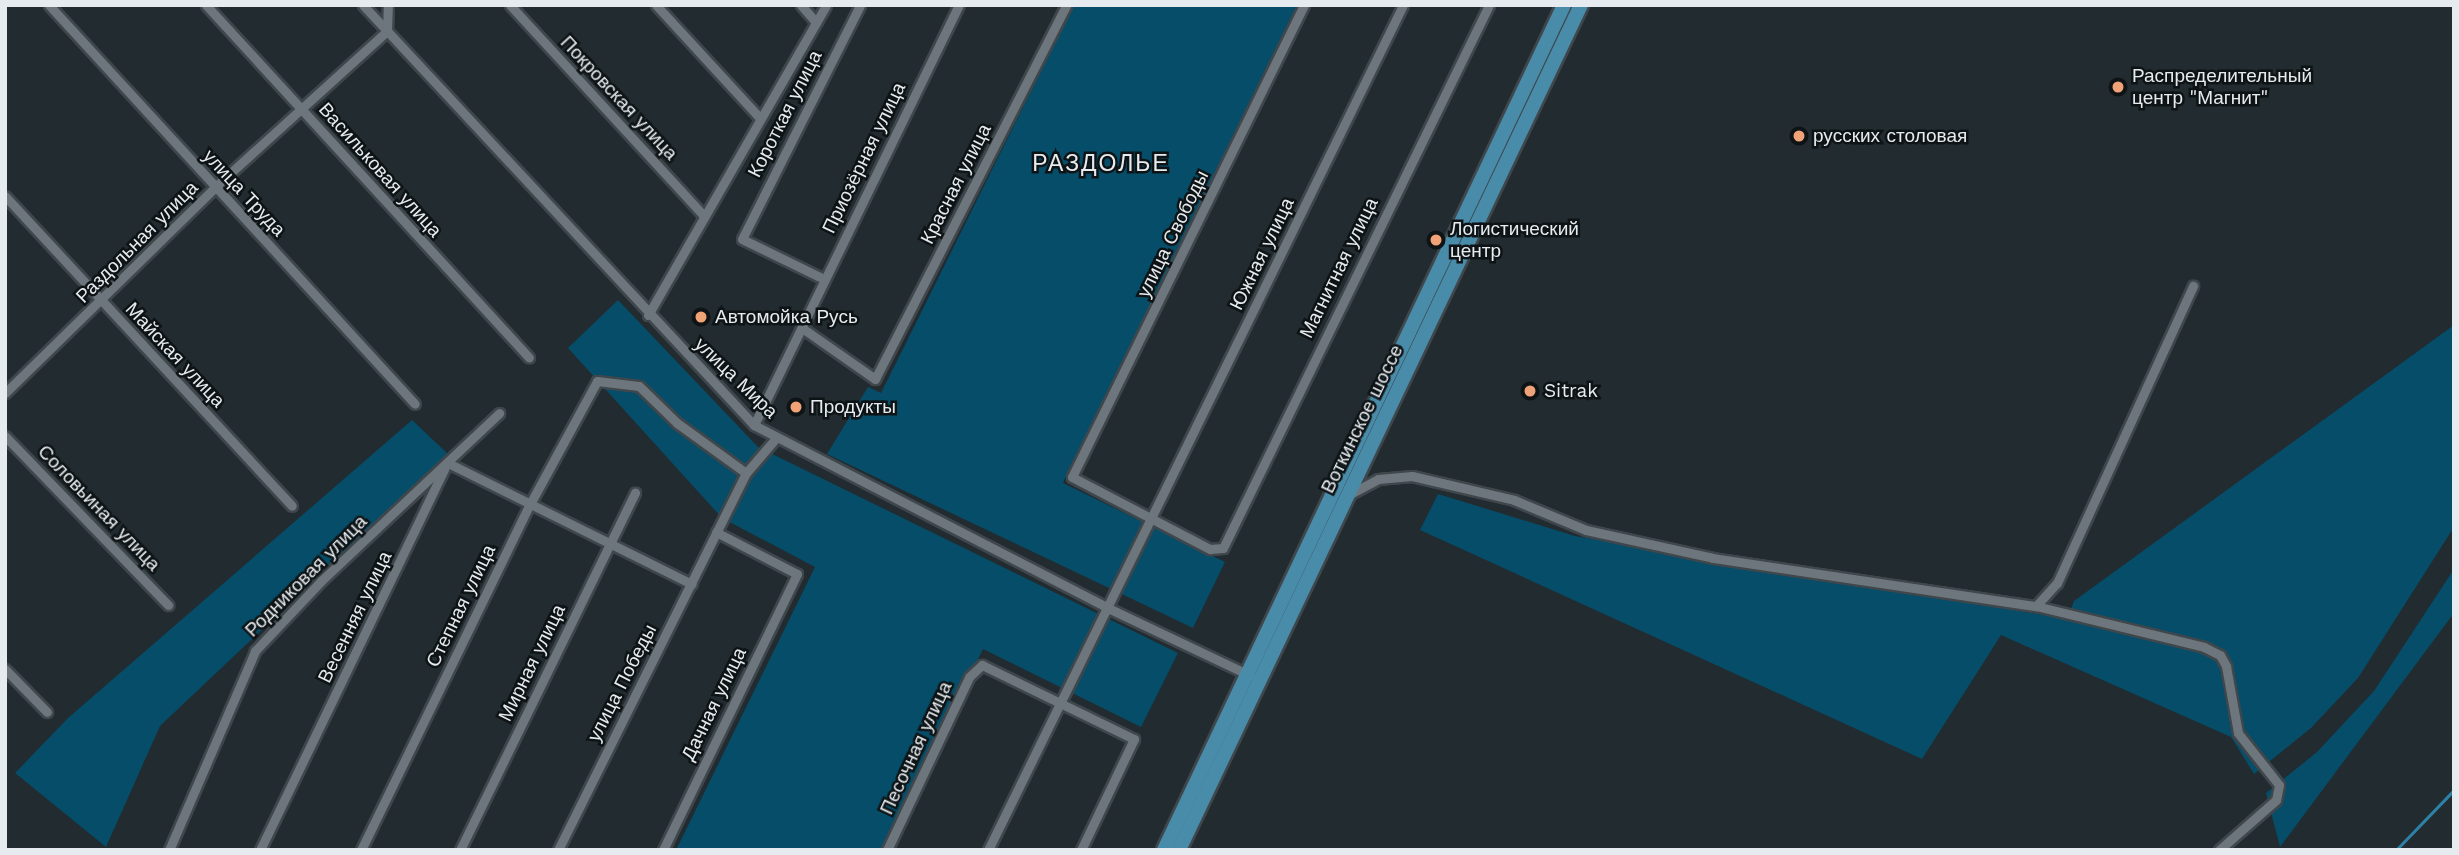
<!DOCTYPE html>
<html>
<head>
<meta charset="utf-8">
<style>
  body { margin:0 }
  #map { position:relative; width:2459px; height:855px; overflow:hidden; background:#212b30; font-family:"Work Sans",sans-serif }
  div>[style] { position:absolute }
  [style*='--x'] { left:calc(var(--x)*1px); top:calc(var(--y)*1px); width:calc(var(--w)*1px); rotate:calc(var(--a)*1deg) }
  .green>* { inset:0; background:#054d68 }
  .stream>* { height:2.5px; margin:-1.25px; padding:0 1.25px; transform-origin:1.25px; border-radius:1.25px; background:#2e81a6 }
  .roads { filter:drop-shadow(2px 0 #3f474c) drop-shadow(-2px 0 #3f474c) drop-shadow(0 2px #3f474c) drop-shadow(0 -2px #3f474c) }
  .minor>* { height:9px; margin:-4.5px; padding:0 4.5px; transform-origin:4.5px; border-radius:4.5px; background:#6c767c }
  .primary>* { height:14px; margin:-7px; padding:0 7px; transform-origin:7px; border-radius:7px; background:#488caa }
  .dots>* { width:19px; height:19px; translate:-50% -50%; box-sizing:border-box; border:4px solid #0e1315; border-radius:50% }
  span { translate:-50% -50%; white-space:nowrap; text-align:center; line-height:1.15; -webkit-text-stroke:5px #0e1315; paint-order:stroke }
  .poi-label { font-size:19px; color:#e5ebef }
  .left { translate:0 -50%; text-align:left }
  .street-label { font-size:19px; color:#e5ebef }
  .quarter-label { font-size:23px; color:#e5ebef; letter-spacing:2px }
  .frame { position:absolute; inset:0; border:7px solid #e5ebef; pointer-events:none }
</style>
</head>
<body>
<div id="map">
  <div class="green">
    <i style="clip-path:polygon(1074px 5px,1297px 5px,1063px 483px,1225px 562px,1193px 628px,827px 454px,868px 387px,881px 393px)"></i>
    <i style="clip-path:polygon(618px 300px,758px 447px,1178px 653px,1141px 727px,983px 649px,884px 850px,676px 850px,815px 567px,722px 518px,568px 348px)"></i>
    <i style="clip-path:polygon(2454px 325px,2454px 527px,2358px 678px,2311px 728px,2254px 774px,2231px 737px,2001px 635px,1922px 759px,1420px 530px,1438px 494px,1575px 536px,2067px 619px,2074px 601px)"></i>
    <i style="clip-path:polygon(412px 420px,448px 454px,160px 726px,106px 847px,15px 773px,68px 718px)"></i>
    <i style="clip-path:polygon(2454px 569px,2454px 613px,2280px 847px,2266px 793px,2317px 752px,2374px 691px)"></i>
  </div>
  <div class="stream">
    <i style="--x:2396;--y:850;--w:83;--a:-46"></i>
  </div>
  <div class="roads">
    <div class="minor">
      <i style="--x:49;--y:5;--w:541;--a:47.47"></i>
      <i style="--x:206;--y:5;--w:478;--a:47.5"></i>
      <i style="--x:363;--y:5;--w:574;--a:47.05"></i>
      <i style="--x:754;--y:425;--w:396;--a:27.3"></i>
      <i style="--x:1106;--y:607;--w:161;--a:25.4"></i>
      <i style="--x:510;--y:5;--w:285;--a:47.4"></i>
      <i style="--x:656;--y:5;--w:152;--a:47.4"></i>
      <i style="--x:801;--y:5;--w:23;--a:49"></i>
      <i style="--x:1304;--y:5;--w:526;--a:116.18"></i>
      <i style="--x:1072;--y:477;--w:156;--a:27.6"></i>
      <i style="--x:1210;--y:549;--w:13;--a:-4"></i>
      <i style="--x:1223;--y:548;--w:605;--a:-63.9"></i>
      <i style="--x:387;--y:31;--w:26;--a:-88"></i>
      <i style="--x:5;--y:196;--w:422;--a:47.2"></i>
      <i style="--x:824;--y:279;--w:91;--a:-154"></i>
      <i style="--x:742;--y:239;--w:262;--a:-63.2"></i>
      <i style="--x:648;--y:315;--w:357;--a:-60.1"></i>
      <i style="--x:802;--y:328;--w:89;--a:34.9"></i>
      <i style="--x:875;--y:379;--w:420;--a:-62.9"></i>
      <i style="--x:5;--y:393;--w:294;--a:-44.4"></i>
      <i style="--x:215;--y:187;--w:232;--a:-42.2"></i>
      <i style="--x:754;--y:425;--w:467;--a:-64"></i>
      <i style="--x:5;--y:436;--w:235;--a:46"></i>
      <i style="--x:448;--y:463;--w:272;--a:26.4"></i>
      <i style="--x:1350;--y:494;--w:32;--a:-28"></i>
      <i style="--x:1378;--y:479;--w:34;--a:-5"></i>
      <i style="--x:1412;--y:476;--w:105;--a:13.2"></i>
      <i style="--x:1514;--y:500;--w:78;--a:22.6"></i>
      <i style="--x:1586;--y:530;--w:130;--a:12.4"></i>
      <i style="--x:1713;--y:558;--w:327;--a:8.5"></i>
      <i style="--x:2036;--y:606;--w:173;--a:13.7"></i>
      <i style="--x:2204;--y:647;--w:18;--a:27"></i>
      <i style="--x:2220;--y:655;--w:13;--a:61"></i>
      <i style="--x:2226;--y:666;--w:68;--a:79.8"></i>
      <i style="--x:2238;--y:733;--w:66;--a:51.7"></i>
      <i style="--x:2279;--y:785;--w:15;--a:101"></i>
      <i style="--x:2276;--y:800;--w:76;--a:138.7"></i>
      <i style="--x:2036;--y:606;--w:31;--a:-48"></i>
      <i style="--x:2057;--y:583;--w:327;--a:-65.4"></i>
      <i style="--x:5;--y:669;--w:60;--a:45.7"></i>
      <i style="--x:169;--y:850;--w:217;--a:-66.6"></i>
      <i style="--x:255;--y:651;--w:96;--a:-46.7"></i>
      <i style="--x:321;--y:581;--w:245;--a:-43.3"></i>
      <i style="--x:260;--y:850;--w:424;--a:-64.2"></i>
      <i style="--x:361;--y:850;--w:385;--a:-64"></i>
      <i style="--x:530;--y:504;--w:140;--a:-61.4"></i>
      <i style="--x:597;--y:381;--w:42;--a:6.8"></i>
      <i style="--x:639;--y:386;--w:53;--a:44.2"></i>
      <i style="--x:677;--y:423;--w:85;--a:35.9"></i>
      <i style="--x:460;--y:850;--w:398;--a:-63.9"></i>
      <i style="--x:558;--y:850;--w:421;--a:-63.5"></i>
      <i style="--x:746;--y:473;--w:46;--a:-49.4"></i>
      <i style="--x:663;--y:850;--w:307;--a:-64.1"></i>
      <i style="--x:797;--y:574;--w:91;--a:-152.6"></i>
      <i style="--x:887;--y:850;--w:191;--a:-64.6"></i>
      <i style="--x:969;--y:677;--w:18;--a:-43"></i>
      <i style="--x:982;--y:665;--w:169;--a:26"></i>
      <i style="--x:1134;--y:739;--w:123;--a:115.5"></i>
      <i style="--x:988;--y:850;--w:941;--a:-63.84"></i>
    </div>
    <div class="primary">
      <i style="--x:1164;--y:850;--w:935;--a:-64.67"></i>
      <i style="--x:1179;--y:850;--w:936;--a:-64.56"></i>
    </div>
  </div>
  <div class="dots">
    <i style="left:2118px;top:87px;background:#efa376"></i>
    <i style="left:1799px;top:136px;background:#efa376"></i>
    <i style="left:1436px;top:240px;background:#efa376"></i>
    <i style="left:701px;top:317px;background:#efa376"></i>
    <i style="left:1530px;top:391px;background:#efa376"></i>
    <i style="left:796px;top:407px;background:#efa376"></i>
  </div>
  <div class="poi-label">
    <span class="left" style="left:2132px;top:87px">Распределительный<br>центр "Магнит"</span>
    <span class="left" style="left:1813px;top:136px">русских столовая</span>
    <span class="left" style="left:1450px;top:240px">Логистический<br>центр</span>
    <span class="left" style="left:715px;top:317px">Автомойка Русь</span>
    <span class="left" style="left:1544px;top:391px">Sitrak</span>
    <span class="left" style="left:810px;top:407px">Продукты</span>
  </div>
  <div class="street-label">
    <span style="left:619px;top:98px;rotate:47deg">Покровская улица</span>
    <span style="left:785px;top:114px;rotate:-63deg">Короткая улица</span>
    <span style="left:864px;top:158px;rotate:-64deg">Приозёрная улица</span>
    <span style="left:380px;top:170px;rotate:48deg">Васильковая улица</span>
    <span style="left:956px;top:184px;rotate:-63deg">Красная улица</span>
    <span style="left:244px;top:193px;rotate:47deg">улица Труда</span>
    <span style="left:1173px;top:234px;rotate:-64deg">улица Свободы</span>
    <span style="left:137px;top:242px;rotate:-45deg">Раздольная улица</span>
    <span style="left:1262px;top:254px;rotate:-64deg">Южная улица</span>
    <span style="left:1339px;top:268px;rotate:-64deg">Магнитная улица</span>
    <span style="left:175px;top:355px;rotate:47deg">Майская улица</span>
    <span style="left:736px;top:378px;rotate:44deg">улица Мира</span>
    <span style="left:1362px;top:419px;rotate:-64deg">Воткинское шоссе</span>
    <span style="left:99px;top:508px;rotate:46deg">Соловьиная улица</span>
    <span style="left:306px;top:576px;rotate:-45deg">Родниковая улица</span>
    <span style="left:461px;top:606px;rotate:-64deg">Степная улица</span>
    <span style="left:355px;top:617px;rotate:-64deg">Весенняя улица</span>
    <span style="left:532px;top:663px;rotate:-64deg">Мирная улица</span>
    <span style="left:622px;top:683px;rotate:-63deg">улица Победы</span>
    <span style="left:714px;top:704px;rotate:-64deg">Дачная улица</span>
    <span style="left:916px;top:748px;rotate:-65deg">Песочная улица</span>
  </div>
  <div class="quarter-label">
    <span style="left:1101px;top:164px">РАЗДОЛЬЕ</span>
  </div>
  <div class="frame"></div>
</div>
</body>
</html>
